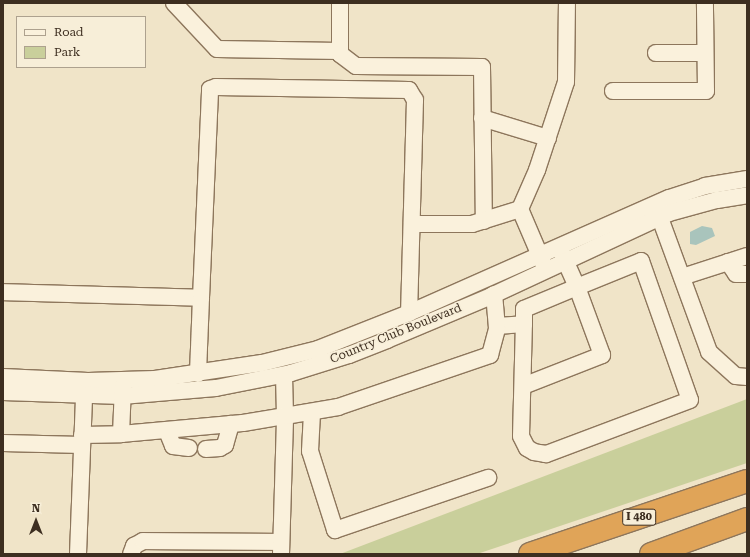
<!DOCTYPE html>
<html>
<head>
<meta charset="utf-8">
<style>
  body { margin:0 }
  #map { position:relative; width:750px; height:557px; overflow:hidden; background:#f0e4c8; font-family:"Roboto Serif",serif }
  div>[style] { position:absolute }
  [style*='--x'] { left:calc(var(--x)*1px); top:calc(var(--y)*1px); width:calc(var(--w)*1px); rotate:calc(var(--a)*1deg) }
  .green>* { inset:0; background:#c9cf9b }
  .water>* { inset:0; background:#a9c4bc }
  .roads { filter:drop-shadow(1px 0 #8d765c) drop-shadow(-1px 0 #8d765c) drop-shadow(0 1px #8d765c) drop-shadow(0 -1px #8d765c) }
  .minor>* { height:16px; margin:-8px; padding:0 8px; transform-origin:8px; border-radius:8px; background:#faf1dc }
  .highway>* { height:22px; margin:-11px; padding:0 11px; transform-origin:11px; border-radius:11px; background:#e0a458 }
  span { translate:-50% -50%; white-space:nowrap; text-align:center; line-height:1.15; -webkit-text-stroke:3px #f7eed8; paint-order:stroke }
  .shield-label span { padding:1px 3px; background:#f7eed8; border:1px solid; border-radius:3px; -webkit-text-stroke-width:0 }
  .shield-label { font-size:11px; color:#3d2e20; font-weight:700 }
  .street-label { font-size:12px; color:#3d2e20 }
  .frame { position:absolute; inset:0; border:4px solid #3d2e20; pointer-events:none }
  .legend { position:absolute; left:16px; top:16px; width:130px; height:52px; box-sizing:border-box; background:#f7eed8; border:1px solid #ada18e; margin:0; padding:5px 7px; list-style:none; font-size:12px; color:#3d2e20 }
  .legend li { display:flex; align-items:center; gap:8px; height:20px }
  .legend b { width:20px; border:1px solid #ada18e }
  .north { position:absolute; left:16px; top:501px; width:40px; height:40px; -webkit-text-stroke:3px #f7eed8; paint-order:stroke; rotate:0deg; font-size:11px; font-weight:700; line-height:16px; text-align:center; color:#3d2e20 }
  .north::after { content:''; display:block; margin:auto; width:14px; height:18px; background:#3d2e20; clip-path:polygon(50% 0,100% 100%,50% 72%,0 100%) }
</style>
</head>
<body>
<div id="map">
  <div class="green">
    <i style="clip-path:polygon(747px 399px,747px 463px,477px 554px,340px 554px)"></i>
  </div>
  <div class="water">
    <i style="clip-path:polygon(702px 226px,712px 228px,715px 236px,696px 245px,690px 244px,690px 232px)"></i>
  </div>
  <div class="roads">
    <div class="minor">
      <i style="--x:174;--y:3;--w:63;--a:46.9"></i>
      <i style="--x:217;--y:49;--w:123;--a:0.9"></i>
      <i style="--x:340;--y:3;--w:51;--a:90"></i>
      <i style="--x:340;--y:54;--w:20;--a:37"></i>
      <i style="--x:356;--y:66;--w:126;--a:0.5"></i>
      <i style="--x:482;--y:67;--w:154;--a:89.3"></i>
      <i style="--x:656;--y:53;--w:49;--a:0"></i>
      <i style="--x:613;--y:91;--w:93;--a:0"></i>
      <i style="--x:706;--y:91;--w:88;--a:-90.7"></i>
      <i style="--x:482;--y:118;--w:69;--a:16.9"></i>
      <i style="--x:656;--y:207;--w:154;--a:69.9"></i>
      <i style="--x:709;--y:352;--w:36;--a:42"></i>
      <i style="--x:736;--y:376;--w:11;--a:5"></i>
      <i style="--x:520;--y:209;--w:43;--a:-66.4"></i>
      <i style="--x:537;--y:170;--w:93;--a:-71.8"></i>
      <i style="--x:566;--y:82;--w:79;--a:-89.3"></i>
      <i style="--x:412;--y:224;--w:60;--a:0"></i>
      <i style="--x:472;--y:224;--w:50;--a:-17.4"></i>
      <i style="--x:520;--y:209;--w:61;--a:66.8"></i>
      <i style="--x:728;--y:262;--w:14;--a:56"></i>
      <i style="--x:736;--y:274;--w:11;--a:0"></i>
      <i style="--x:682;--y:277;--w:68;--a:-17.9"></i>
      <i style="--x:3;--y:292;--w:198;--a:1.7"></i>
      <i style="--x:201;--y:298;--w:76;--a:92.3"></i>
      <i style="--x:201;--y:298;--w:209;--a:-87.5"></i>
      <i style="--x:210;--y:89;--w:6;--a:-18"></i>
      <i style="--x:216;--y:87;--w:193;--a:0.9"></i>
      <i style="--x:409;--y:90;--w:12;--a:59"></i>
      <i style="--x:415;--y:100;--w:213;--a:91.6"></i>
      <i style="--x:497;--y:326;--w:27;--a:-4"></i>
      <i style="--x:524;--y:324;--w:15;--a:-90"></i>
      <i style="--x:524;--y:309;--w:57;--a:-22.5"></i>
      <i style="--x:577;--y:287;--w:39;--a:-114"></i>
      <i style="--x:3;--y:377;--w:85;--a:2.7"></i>
      <i style="--x:88;--y:381;--w:67;--a:-1.7"></i>
      <i style="--x:155;--y:379;--w:108;--a:-8.5"></i>
      <i style="--x:262;--y:363;--w:58;--a:-14"></i>
      <i style="--x:318;--y:349;--w:98;--a:-21.6"></i>
      <i style="--x:409;--y:313;--w:284;--a:-23.9"></i>
      <i style="--x:669;--y:198;--w:38;--a:-18"></i>
      <i style="--x:705;--y:186;--w:43;--a:-9.5"></i>
      <i style="--x:523;--y:386;--w:85;--a:-21.4"></i>
      <i style="--x:602;--y:355;--w:72;--a:-110.2"></i>
      <i style="--x:577;--y:287;--w:69;--a:-22.1"></i>
      <i style="--x:641;--y:261;--w:147;--a:70.6"></i>
      <i style="--x:690;--y:400;--w:154;--a:159.4"></i>
      <i style="--x:546;--y:454;--w:12;--a:-171"></i>
      <i style="--x:534;--y:452;--w:8;--a:-150"></i>
      <i style="--x:527;--y:448;--w:13;--a:-117"></i>
      <i style="--x:521;--y:436;--w:112;--a:-88.5"></i>
      <i style="--x:3;--y:392;--w:119;--a:1.9"></i>
      <i style="--x:122;--y:396;--w:94;--a:-4.9"></i>
      <i style="--x:216;--y:388;--w:76;--a:-11.3"></i>
      <i style="--x:291;--y:373;--w:61;--a:-17.2"></i>
      <i style="--x:349;--y:355;--w:41;--a:-21.5"></i>
      <i style="--x:387;--y:340;--w:113;--a:-22.9"></i>
      <i style="--x:491;--y:296;--w:196;--a:-25"></i>
      <i style="--x:669;--y:213;--w:50;--a:-15.2"></i>
      <i style="--x:717;--y:200;--w:30;--a:-9"></i>
      <i style="--x:312;--y:413;--w:38;--a:93"></i>
      <i style="--x:310;--y:451;--w:83;--a:72.4"></i>
      <i style="--x:335;--y:530;--w:162;--a:-18.8"></i>
      <i style="--x:167;--y:431;--w:16;--a:68"></i>
      <i style="--x:173;--y:446;--w:16;--a:7"></i>
      <i style="--x:121;--y:434;--w:122;--a:-5.2"></i>
      <i style="--x:243;--y:423;--w:43;--a:-9.5"></i>
      <i style="--x:285;--y:416;--w:41;--a:-91.4"></i>
      <i style="--x:82;--y:435;--w:39;--a:-1"></i>
      <i style="--x:121;--y:434;--w:48;--a:-87.6"></i>
      <i style="--x:3;--y:443;--w:79;--a:1.5"></i>
      <i style="--x:206;--y:449;--w:14;--a:-4"></i>
      <i style="--x:220;--y:448;--w:6;--a:-31"></i>
      <i style="--x:225;--y:445;--w:22;--a:-74"></i>
      <i style="--x:78;--y:554;--w:159;--a:-87.8"></i>
      <i style="--x:131;--y:554;--w:9;--a:-69"></i>
      <i style="--x:134;--y:546;--w:10;--a:-29"></i>
      <i style="--x:143;--y:541;--w:138;--a:0.4"></i>
      <i style="--x:281;--y:554;--w:138;--a:-88.3"></i>
      <i style="--x:285;--y:416;--w:54;--a:-9.6"></i>
      <i style="--x:338;--y:407;--w:161;--a:-18.9"></i>
      <i style="--x:490;--y:355;--w:28;--a:-75"></i>
      <i style="--x:497;--y:328;--w:34;--a:-95"></i>
    </div>
    <div class="highway">
      <i style="--x:530;--y:554;--w:229;--a:-18.6"></i>
      <i style="--x:651;--y:554;--w:102;--a:-20"></i>
    </div>
  </div>
  <div class="shield-label">
    <span style="left:639px;top:517px">I 480</span>
  </div>
  <div class="street-label">
    <span style="left:396px;top:334px;rotate:-22deg">Country Club Boulevard</span>
  </div>
  <div class="frame"></div>
  <ul class="legend">
  <li><b style="height:5px;background:#faf1dc"></b>Road</li>
  <li><b style="height:11px;background:#c9cf9b"></b>Park</li>
  </ul>
  <div class="north">N</div>
</div>
</body>
</html>
